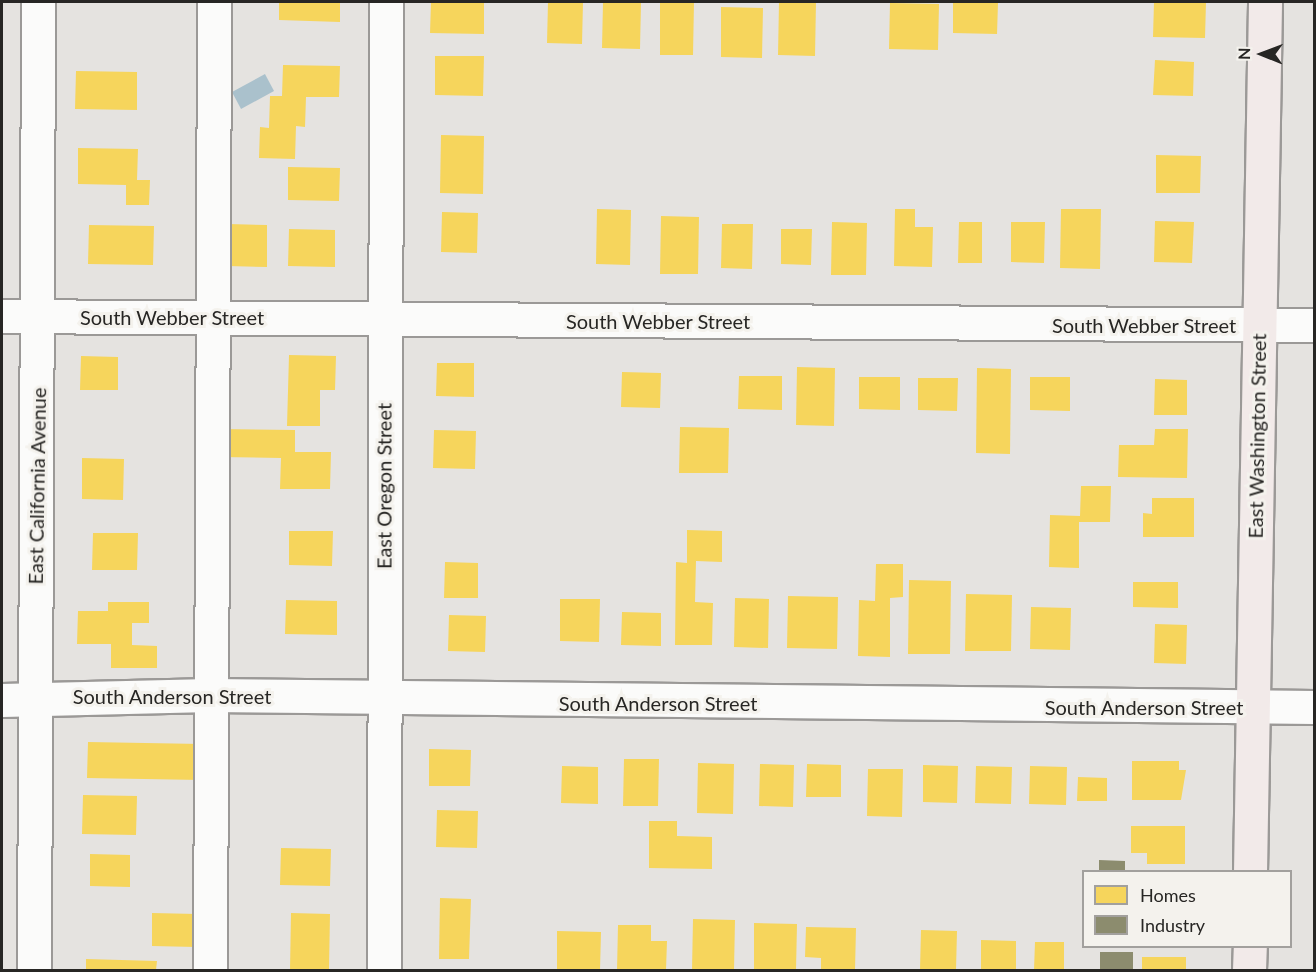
<!DOCTYPE html>
<html>
<head>
<meta charset="utf-8">
<style>
  body { margin:0 }
  #map { position:relative; width:1316px; height:972px; overflow:hidden; background:#e5e3e0; font-family:Lato,sans-serif }
  div>[style] { position:absolute }
  [style*='--x'] { left:calc(var(--x)*1px); top:calc(var(--y)*1px); width:calc(var(--w)*1px); rotate:calc(var(--a)*1deg) }
  .water>* { inset:0; background:#aac1cc }
  .homes>* { inset:0; background:#f6d55c }
  .industry>* { inset:0; background:#8c8c6e }
  .roads { filter:drop-shadow(2px 0 #9b9997) drop-shadow(-2px 0 #9b9997) drop-shadow(0 2px #9b9997) drop-shadow(0 -2px #9b9997) }
  .minor>* { height:33px; margin:-16.5px; padding:0 16.5px; transform-origin:16.5px; border-radius:16.5px; background:#fbfbfa }
  .major>* { height:33px; margin:-16.5px; padding:0 16.5px; transform-origin:16.5px; border-radius:16.5px; background:#f2eae9 }
  span { translate:-50% -50%; white-space:nowrap; text-align:center; line-height:1.15; -webkit-text-stroke:6px #f4f2ed; paint-order:stroke }
  .street-label { font-size:20px; color:#272624 }
  .frame { position:absolute; inset:0; border:3px solid #272624; pointer-events:none }
  .legend { position:absolute; left:1082px; top:870px; width:210px; height:78px; box-sizing:border-box; background:#f4f2ed; border:2px solid #a2a09d; margin:0; padding:8px 10px; list-style:none; font-size:18px; color:#272624 }
  .legend li { display:flex; align-items:center; gap:12px; height:30px }
  .legend b { width:30px; border:2px solid #a2a09d }
  .north { position:absolute; left:1232px; top:24px; width:60px; height:60px; -webkit-text-stroke:4px #f4f2ed; paint-order:stroke; rotate:271deg; font-size:16px; font-weight:700; line-height:24px; text-align:center; color:#272624 }
  .north::after { content:''; display:block; margin:auto; width:21px; height:27px; background:#272624; clip-path:polygon(50% 0,100% 100%,50% 72%,0 100%) }
</style>
</head>
<body>
<div id="map">
  <div class="water">
    <i style="clip-path:polygon(265px 74px,274px 91px,241px 109px,232px 92px)"></i>
  </div>
  <div class="homes">
    <i style="clip-path:polygon(279px 2px,340px 2px,340px 22px,279px 20px)"></i>
    <i style="clip-path:polygon(431px 2px,484px 2px,484px 34px,430px 33px)"></i>
    <i style="clip-path:polygon(548px 2px,583px 2px,582px 44px,547px 43px)"></i>
    <i style="clip-path:polygon(603px 2px,641px 2px,640px 49px,602px 48px)"></i>
    <i style="clip-path:polygon(660px 2px,694px 2px,693px 55px,660px 55px)"></i>
    <i style="clip-path:polygon(779px 2px,816px 2px,815px 56px,778px 55px)"></i>
    <i style="clip-path:polygon(1154px 2px,1206px 2px,1205px 38px,1153px 37px)"></i>
    <i style="clip-path:polygon(890px 3px,939px 4px,938px 50px,889px 49px)"></i>
    <i style="clip-path:polygon(953px 3px,998px 3px,997px 34px,953px 33px)"></i>
    <i style="clip-path:polygon(721px 7px,763px 8px,762px 58px,721px 57px)"></i>
    <i style="clip-path:polygon(435px 56px,484px 56px,483px 96px,435px 95px)"></i>
    <i style="clip-path:polygon(1155px 60px,1194px 62px,1193px 96px,1153px 95px)"></i>
    <i style="clip-path:polygon(283px 65px,340px 66px,339px 97px,306px 97px,305px 127px,296px 126px,295px 159px,259px 158px,260px 127px,269px 128px,270px 96px,282px 96px)"></i>
    <i style="clip-path:polygon(76px 71px,137px 72px,137px 110px,75px 109px)"></i>
    <i style="clip-path:polygon(441px 135px,484px 136px,483px 194px,440px 193px)"></i>
    <i style="clip-path:polygon(78px 148px,138px 149px,137px 180px,150px 180px,149px 205px,126px 205px,126px 185px,78px 184px)"></i>
    <i style="clip-path:polygon(1156px 155px,1201px 156px,1200px 193px,1156px 193px)"></i>
    <i style="clip-path:polygon(288px 167px,340px 168px,339px 201px,288px 200px)"></i>
    <i style="clip-path:polygon(597px 209px,631px 210px,630px 265px,596px 264px)"></i>
    <i style="clip-path:polygon(895px 209px,915px 209px,915px 227px,933px 227px,932px 267px,894px 266px)"></i>
    <i style="clip-path:polygon(1061px 209px,1101px 209px,1100px 269px,1060px 268px)"></i>
    <i style="clip-path:polygon(442px 212px,478px 213px,477px 253px,441px 252px)"></i>
    <i style="clip-path:polygon(661px 216px,699px 217px,698px 274px,660px 274px)"></i>
    <i style="clip-path:polygon(1155px 221px,1194px 222px,1192px 263px,1154px 262px)"></i>
    <i style="clip-path:polygon(832px 222px,867px 223px,866px 275px,831px 275px)"></i>
    <i style="clip-path:polygon(959px 222px,982px 222px,982px 263px,958px 263px)"></i>
    <i style="clip-path:polygon(1011px 222px,1045px 222px,1044px 263px,1011px 262px)"></i>
    <i style="clip-path:polygon(228px 224px,267px 225px,267px 267px,227px 266px)"></i>
    <i style="clip-path:polygon(722px 224px,753px 224px,752px 269px,721px 268px)"></i>
    <i style="clip-path:polygon(89px 225px,154px 226px,153px 265px,88px 264px)"></i>
    <i style="clip-path:polygon(289px 229px,335px 230px,335px 267px,288px 266px)"></i>
    <i style="clip-path:polygon(781px 229px,812px 229px,811px 265px,781px 264px)"></i>
    <i style="clip-path:polygon(289px 355px,336px 356px,335px 390px,320px 390px,320px 426px,287px 426px)"></i>
    <i style="clip-path:polygon(81px 356px,118px 357px,118px 390px,80px 390px)"></i>
    <i style="clip-path:polygon(437px 363px,474px 363px,474px 397px,436px 396px)"></i>
    <i style="clip-path:polygon(797px 367px,835px 368px,834px 426px,796px 425px)"></i>
    <i style="clip-path:polygon(977px 368px,1011px 369px,1010px 454px,976px 453px)"></i>
    <i style="clip-path:polygon(622px 372px,661px 373px,660px 408px,621px 407px)"></i>
    <i style="clip-path:polygon(739px 376px,782px 376px,782px 410px,738px 409px)"></i>
    <i style="clip-path:polygon(859px 377px,900px 377px,900px 410px,859px 409px)"></i>
    <i style="clip-path:polygon(1030px 377px,1070px 377px,1070px 411px,1030px 410px)"></i>
    <i style="clip-path:polygon(918px 378px,958px 378px,957px 411px,918px 410px)"></i>
    <i style="clip-path:polygon(1155px 379px,1187px 380px,1187px 415px,1154px 415px)"></i>
    <i style="clip-path:polygon(680px 427px,729px 428px,728px 473px,679px 473px)"></i>
    <i style="clip-path:polygon(218px 429px,295px 430px,295px 452px,331px 452px,330px 489px,280px 489px,281px 458px,218px 457px)"></i>
    <i style="clip-path:polygon(1155px 429px,1188px 429px,1187px 478px,1118px 477px,1119px 445px,1154px 445px)"></i>
    <i style="clip-path:polygon(434px 430px,476px 431px,475px 469px,433px 468px)"></i>
    <i style="clip-path:polygon(82px 458px,124px 459px,123px 500px,82px 499px)"></i>
    <i style="clip-path:polygon(1081px 486px,1111px 486px,1110px 522px,1079px 522px,1079px 568px,1049px 567px,1050px 515px,1080px 516px)"></i>
    <i style="clip-path:polygon(1152px 498px,1194px 498px,1194px 537px,1143px 537px,1143px 513px,1152px 514px)"></i>
    <i style="clip-path:polygon(687px 530px,722px 531px,722px 562px,696px 561px,695px 602px,713px 603px,712px 645px,675px 645px,676px 562px,687px 563px)"></i>
    <i style="clip-path:polygon(289px 531px,333px 531px,332px 566px,289px 565px)"></i>
    <i style="clip-path:polygon(93px 533px,138px 533px,137px 570px,92px 570px)"></i>
    <i style="clip-path:polygon(445px 562px,478px 563px,478px 598px,444px 598px)"></i>
    <i style="clip-path:polygon(876px 564px,903px 564px,903px 597px,890px 598px,890px 657px,858px 656px,859px 600px,875px 601px)"></i>
    <i style="clip-path:polygon(909px 580px,951px 581px,950px 654px,908px 654px)"></i>
    <i style="clip-path:polygon(1133px 582px,1178px 582px,1178px 608px,1133px 607px)"></i>
    <i style="clip-path:polygon(966px 594px,1012px 595px,1011px 651px,965px 651px)"></i>
    <i style="clip-path:polygon(788px 596px,838px 597px,837px 649px,787px 648px)"></i>
    <i style="clip-path:polygon(735px 598px,769px 599px,768px 648px,734px 647px)"></i>
    <i style="clip-path:polygon(560px 599px,600px 599px,599px 642px,560px 641px)"></i>
    <i style="clip-path:polygon(286px 600px,337px 601px,337px 635px,285px 634px)"></i>
    <i style="clip-path:polygon(108px 602px,149px 602px,149px 623px,132px 623px,132px 645px,157px 646px,157px 668px,111px 668px,111px 644px,77px 644px,78px 611px,108px 611px)"></i>
    <i style="clip-path:polygon(1031px 607px,1071px 608px,1070px 650px,1030px 649px)"></i>
    <i style="clip-path:polygon(622px 612px,661px 613px,661px 646px,621px 645px)"></i>
    <i style="clip-path:polygon(449px 615px,486px 616px,485px 652px,448px 651px)"></i>
    <i style="clip-path:polygon(1155px 624px,1187px 625px,1186px 664px,1154px 663px)"></i>
    <i style="clip-path:polygon(88px 742px,202px 744px,201px 780px,87px 778px)"></i>
    <i style="clip-path:polygon(429px 749px,471px 750px,470px 786px,429px 786px)"></i>
    <i style="clip-path:polygon(624px 759px,659px 759px,658px 806px,623px 806px)"></i>
    <i style="clip-path:polygon(1132px 761px,1179px 761px,1179px 770px,1186px 770px,1181px 800px,1132px 800px)"></i>
    <i style="clip-path:polygon(698px 763px,734px 764px,733px 814px,697px 813px)"></i>
    <i style="clip-path:polygon(760px 764px,794px 765px,793px 807px,759px 806px)"></i>
    <i style="clip-path:polygon(807px 764px,841px 765px,841px 797px,806px 797px)"></i>
    <i style="clip-path:polygon(923px 765px,958px 766px,957px 803px,923px 802px)"></i>
    <i style="clip-path:polygon(562px 766px,598px 767px,598px 804px,561px 803px)"></i>
    <i style="clip-path:polygon(976px 766px,1012px 767px,1011px 804px,975px 803px)"></i>
    <i style="clip-path:polygon(1030px 766px,1067px 767px,1066px 805px,1029px 804px)"></i>
    <i style="clip-path:polygon(868px 769px,903px 769px,902px 817px,867px 816px)"></i>
    <i style="clip-path:polygon(1078px 777px,1107px 778px,1107px 801px,1077px 801px)"></i>
    <i style="clip-path:polygon(83px 795px,137px 796px,136px 835px,82px 834px)"></i>
    <i style="clip-path:polygon(437px 810px,478px 811px,477px 848px,436px 847px)"></i>
    <i style="clip-path:polygon(649px 821px,677px 821px,677px 836px,712px 837px,712px 869px,649px 868px)"></i>
    <i style="clip-path:polygon(1131px 826px,1185px 826px,1185px 864px,1147px 864px,1147px 853px,1131px 853px)"></i>
    <i style="clip-path:polygon(281px 848px,331px 849px,330px 886px,280px 885px)"></i>
    <i style="clip-path:polygon(90px 854px,130px 855px,130px 887px,90px 886px)"></i>
    <i style="clip-path:polygon(440px 898px,471px 899px,469px 959px,439px 959px)"></i>
    <i style="clip-path:polygon(152px 913px,197px 914px,196px 947px,152px 946px)"></i>
    <i style="clip-path:polygon(291px 913px,330px 914px,329px 970px,290px 970px)"></i>
    <i style="clip-path:polygon(693px 919px,735px 920px,734px 970px,692px 970px)"></i>
    <i style="clip-path:polygon(754px 923px,797px 924px,796px 970px,754px 970px)"></i>
    <i style="clip-path:polygon(618px 925px,651px 925px,651px 941px,667px 941px,666px 970px,617px 970px)"></i>
    <i style="clip-path:polygon(806px 927px,856px 928px,855px 970px,821px 970px,821px 958px,805px 957px)"></i>
    <i style="clip-path:polygon(921px 930px,957px 931px,956px 970px,920px 970px)"></i>
    <i style="clip-path:polygon(557px 931px,601px 932px,600px 970px,557px 970px)"></i>
    <i style="clip-path:polygon(981px 940px,1016px 941px,1016px 970px,981px 970px)"></i>
    <i style="clip-path:polygon(1035px 942px,1064px 942px,1064px 970px,1034px 970px)"></i>
    <i style="clip-path:polygon(1142px 957px,1186px 957px,1186px 970px,1142px 970px)"></i>
    <i style="clip-path:polygon(86px 959px,157px 961px,156px 970px,86px 970px)"></i>
  </div>
  <div class="industry">
    <i style="clip-path:polygon(1099px 860px,1125px 861px,1125px 872px,1099px 872px)"></i>
    <i style="clip-path:polygon(1100px 952px,1133px 952px,1133px 970px,1100px 970px)"></i>
  </div>
  <div class="roads">
    <div class="minor">
      <i style="--x:2;--y:316;--w:1312;--a:0.39"></i>
      <i style="--x:2;--y:700;--w:208;--a:-1.4"></i>
      <i style="--x:210;--y:695;--w:1104;--a:0.62"></i>
      <i style="--x:34;--y:970;--w:968;--a:-89.76"></i>
      <i style="--x:210;--y:970;--w:968;--a:-89.76"></i>
      <i style="--x:384;--y:970;--w:968;--a:-89.88"></i>
    </div>
    <div class="major">
      <i style="--x:1250;--y:872;--w:870;--a:-89.01"></i>
      <i style="--x:1249;--y:970;--w:24;--a:-88"></i>
    </div>
  </div>
  <div class="street-label">
    <span style="left:172px;top:317px">South Webber Street</span>
    <span style="left:658px;top:321px">South Webber Street</span>
    <span style="left:1144px;top:325px">South Webber Street</span>
    <span style="left:1257px;top:436px;rotate:-89deg">East Washington Street</span>
    <span style="left:37px;top:486px;rotate:-89deg">East California Avenue</span>
    <span style="left:384px;top:486px;rotate:-90deg">East Oregon Street</span>
    <span style="left:172px;top:696px">South Anderson Street</span>
    <span style="left:658px;top:703px">South Anderson Street</span>
    <span style="left:1144px;top:707px">South Anderson Street</span>
  </div>
  <div class="frame"></div>
  <ul class="legend">
  <li><b style="height:16px;background:#f6d55c"></b>Homes</li>
  <li><b style="height:16px;background:#8c8c6e"></b>Industry</li>
  </ul>
  <div class="north">N</div>
</div>
</body>
</html>
